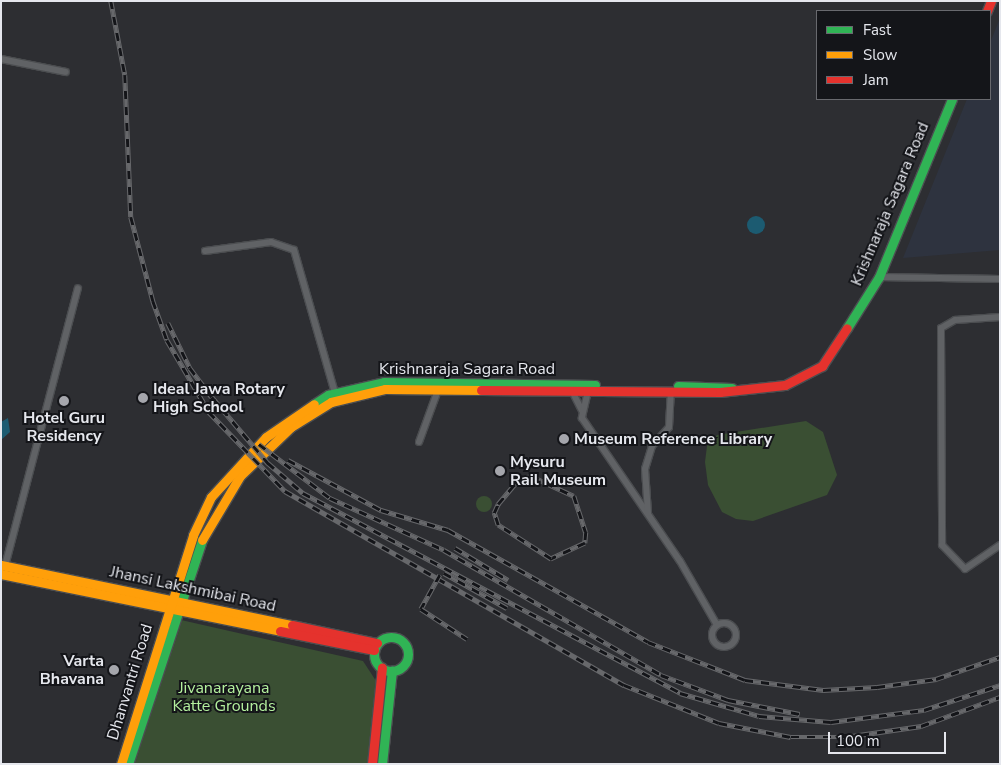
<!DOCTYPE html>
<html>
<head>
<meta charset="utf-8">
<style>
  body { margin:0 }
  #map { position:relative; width:1001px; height:765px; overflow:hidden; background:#2d2e32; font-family:"Nunito Sans",sans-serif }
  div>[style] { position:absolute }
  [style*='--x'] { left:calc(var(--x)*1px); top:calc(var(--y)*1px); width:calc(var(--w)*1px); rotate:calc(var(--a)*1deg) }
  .built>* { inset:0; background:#2e333f }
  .green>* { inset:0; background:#3a4f33 }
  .round { border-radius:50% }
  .water>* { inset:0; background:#1c5b71 }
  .roads { filter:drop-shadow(1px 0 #4b4d50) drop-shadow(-1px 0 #4b4d50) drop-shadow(0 1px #4b4d50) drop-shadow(0 -1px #4b4d50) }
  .street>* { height:6px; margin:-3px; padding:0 3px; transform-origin:3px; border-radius:3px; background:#606265 }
  .street>.ring { margin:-3px; padding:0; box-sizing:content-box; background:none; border:6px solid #606265; border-radius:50% }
  .fast>* { height:9px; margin:-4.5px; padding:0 4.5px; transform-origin:4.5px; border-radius:4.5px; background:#30b455 }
  .fast>.ring { margin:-4.5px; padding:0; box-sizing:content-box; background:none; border:9px solid #30b455; border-radius:50% }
  .slow>* { height:9px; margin:-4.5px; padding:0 4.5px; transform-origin:4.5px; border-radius:4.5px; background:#ff9f0a }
  .jam>* { height:9px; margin:-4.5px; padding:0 4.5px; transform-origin:4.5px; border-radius:4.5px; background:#e5322d }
  .rail>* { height:4.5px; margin-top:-2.25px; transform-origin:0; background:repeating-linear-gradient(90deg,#141519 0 8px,#67686b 0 16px); box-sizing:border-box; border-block:1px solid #67686b }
  .dots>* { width:14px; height:14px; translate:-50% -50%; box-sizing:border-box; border:2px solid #141519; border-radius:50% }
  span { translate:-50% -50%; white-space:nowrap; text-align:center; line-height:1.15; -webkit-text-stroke:4px #141519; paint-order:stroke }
  .street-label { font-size:16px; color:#e5e7ed }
  .poi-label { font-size:16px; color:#e5e7ed; font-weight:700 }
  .left { translate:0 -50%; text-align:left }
  .right { translate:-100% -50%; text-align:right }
  .park-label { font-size:16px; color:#b4f09e }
  .frame { position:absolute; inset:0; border:2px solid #e5e7ed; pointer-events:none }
  .legend { position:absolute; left:816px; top:10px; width:175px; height:90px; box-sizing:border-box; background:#141519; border:1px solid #68696e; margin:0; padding:6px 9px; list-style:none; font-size:15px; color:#e5e7ed }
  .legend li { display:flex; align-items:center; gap:10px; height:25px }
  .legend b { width:25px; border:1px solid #68696e }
  .scale { position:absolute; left:828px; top:732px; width:118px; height:22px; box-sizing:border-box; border:2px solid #e5e7ed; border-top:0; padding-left:6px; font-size:15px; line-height:18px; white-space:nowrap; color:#e5e7ed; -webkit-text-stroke:4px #141519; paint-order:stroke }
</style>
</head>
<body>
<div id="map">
  <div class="built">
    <i style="clip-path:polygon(1000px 18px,1000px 250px,903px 258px,967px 99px,990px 99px,990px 43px)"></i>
  </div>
  <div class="green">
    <i style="clip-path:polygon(806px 421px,823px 432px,837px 475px,827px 495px,753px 521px,736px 519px,722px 512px,708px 485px,705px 462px,707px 446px,717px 435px)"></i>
    <i class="round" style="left:476px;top:496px;width:16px;height:16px"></i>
    <i style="clip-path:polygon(181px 620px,363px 661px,380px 687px,372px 764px,134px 764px)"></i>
  </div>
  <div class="water">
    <i class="round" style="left:747px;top:216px;width:18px;height:18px"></i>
    <i style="clip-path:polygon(8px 418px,10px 432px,1px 440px,1px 422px)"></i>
  </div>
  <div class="roads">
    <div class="street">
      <i style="--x:1;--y:59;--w:66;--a:11.3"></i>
      <i style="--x:205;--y:251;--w:67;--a:-7.8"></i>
      <i style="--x:271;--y:242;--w:24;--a:19"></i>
      <i style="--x:294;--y:250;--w:149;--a:74"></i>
      <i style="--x:879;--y:277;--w:121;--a:0.9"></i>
      <i style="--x:1000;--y:317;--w:45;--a:176.2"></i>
      <i style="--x:955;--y:320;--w:16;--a:150"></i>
      <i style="--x:941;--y:328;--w:217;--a:89.7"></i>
      <i style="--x:942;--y:545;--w:33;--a:46"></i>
      <i style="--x:965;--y:569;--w:42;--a:-34.4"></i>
      <i style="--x:572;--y:391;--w:22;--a:63"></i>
      <i style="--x:588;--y:391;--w:28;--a:103"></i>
      <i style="--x:582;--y:418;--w:173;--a:55.6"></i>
      <i style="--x:680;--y:561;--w:74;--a:60"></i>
      <i style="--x:419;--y:442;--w:55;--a:-69.9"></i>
      <i style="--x:648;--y:513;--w:44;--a:-93.9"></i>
      <i style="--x:645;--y:469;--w:24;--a:-73"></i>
      <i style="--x:652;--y:446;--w:25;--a:-48"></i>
      <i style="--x:669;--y:427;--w:36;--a:-87"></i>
      <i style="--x:5;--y:566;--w:287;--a:-75.3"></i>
      <i class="ring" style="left:712px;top:623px;width:18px;height:18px"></i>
    </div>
    <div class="fast">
      <i style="--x:847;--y:328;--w:60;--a:-57.9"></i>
      <i style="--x:879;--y:277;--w:192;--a:-67.7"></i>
      <i style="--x:678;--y:386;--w:54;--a:2.1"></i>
      <i style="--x:314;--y:404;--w:17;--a:-33"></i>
      <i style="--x:328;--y:395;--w:57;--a:-13.1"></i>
      <i style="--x:384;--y:382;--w:211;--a:0.8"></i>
      <i class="ring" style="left:374px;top:637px;width:25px;height:25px"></i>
      <i style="--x:128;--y:764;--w:236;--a:-71.7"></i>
      <i style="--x:382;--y:764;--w:94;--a:-83.9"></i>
    </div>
    <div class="slow">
      <i style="--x:202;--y:540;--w:74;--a:-59.3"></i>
      <i style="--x:240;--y:476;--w:71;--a:-43.9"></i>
      <i style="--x:291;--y:427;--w:47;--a:-32"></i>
      <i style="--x:331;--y:402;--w:56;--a:-13.5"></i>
      <i style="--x:385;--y:389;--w:96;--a:0.6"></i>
      <i style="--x:1;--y:565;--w:297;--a:11.7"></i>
      <i style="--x:1;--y:574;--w:285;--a:11.5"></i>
      <i style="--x:121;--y:764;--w:240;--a:-72.5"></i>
      <i style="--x:193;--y:535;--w:42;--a:-64.7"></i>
      <i style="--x:211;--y:497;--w:81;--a:-47.5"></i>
      <i style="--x:266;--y:437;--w:58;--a:-34.5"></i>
    </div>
    <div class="jam">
      <i style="--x:987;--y:11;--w:11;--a:-68"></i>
      <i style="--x:481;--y:390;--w:239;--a:0.5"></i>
      <i style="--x:720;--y:392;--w:65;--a:-6.1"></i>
      <i style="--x:785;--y:385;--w:42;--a:-27.2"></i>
      <i style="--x:822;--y:366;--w:45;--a:-56.7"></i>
      <i style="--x:292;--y:625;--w:87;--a:12"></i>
      <i style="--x:280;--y:631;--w:96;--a:11.4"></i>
      <i style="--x:372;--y:764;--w:97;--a:-84.1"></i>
    </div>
  </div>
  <div class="rail">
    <i style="--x:111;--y:1;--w:75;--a:79.3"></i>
    <i style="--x:125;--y:75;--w:142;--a:87.6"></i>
    <i style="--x:131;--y:217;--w:87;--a:75.3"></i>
    <i style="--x:153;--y:301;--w:41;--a:70.3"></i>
    <i style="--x:167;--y:340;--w:83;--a:59.7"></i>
    <i style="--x:209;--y:412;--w:110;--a:46.1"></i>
    <i style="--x:285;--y:491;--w:391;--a:29.8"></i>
    <i style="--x:624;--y:685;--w:102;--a:21.8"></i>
    <i style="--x:719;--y:723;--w:73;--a:11"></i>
    <i style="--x:791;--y:737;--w:54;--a:0"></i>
    <i style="--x:845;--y:737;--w:77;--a:-8.2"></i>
    <i style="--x:921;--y:726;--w:84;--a:-20.2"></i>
    <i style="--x:168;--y:323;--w:50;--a:63.9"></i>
    <i style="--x:190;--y:368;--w:36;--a:53"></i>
    <i style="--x:212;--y:397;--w:87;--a:49.7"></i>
    <i style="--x:268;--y:463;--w:46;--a:40.6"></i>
    <i style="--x:303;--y:493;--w:427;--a:27.9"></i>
    <i style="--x:680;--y:693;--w:82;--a:16.2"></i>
    <i style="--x:759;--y:716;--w:72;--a:4.8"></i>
    <i style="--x:831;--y:722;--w:94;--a:-7.4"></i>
    <i style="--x:924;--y:710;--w:80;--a:-18.2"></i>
    <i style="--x:259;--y:444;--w:89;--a:37.3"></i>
    <i style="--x:330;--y:498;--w:125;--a:24.5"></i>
    <i style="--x:444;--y:550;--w:250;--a:29.9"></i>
    <i style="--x:661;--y:675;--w:72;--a:20.5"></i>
    <i style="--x:728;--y:700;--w:73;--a:11"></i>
    <i style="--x:288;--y:460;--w:106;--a:28.3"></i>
    <i style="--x:381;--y:510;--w:70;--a:16.6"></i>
    <i style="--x:448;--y:530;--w:229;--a:29.2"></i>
    <i style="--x:648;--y:642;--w:104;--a:21.4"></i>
    <i style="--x:745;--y:680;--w:79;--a:7.3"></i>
    <i style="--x:823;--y:690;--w:54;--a:-3.2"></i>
    <i style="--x:877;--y:687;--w:60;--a:-7.7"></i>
    <i style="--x:936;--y:679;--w:68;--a:-19"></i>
    <i style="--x:531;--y:476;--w:47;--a:24.9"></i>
    <i style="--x:574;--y:496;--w:38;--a:72"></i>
    <i style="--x:586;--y:532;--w:11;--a:95"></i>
    <i style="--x:585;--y:543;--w:38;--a:155"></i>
    <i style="--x:551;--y:559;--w:63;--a:-147.3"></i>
    <i style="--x:498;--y:525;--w:13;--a:-108"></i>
    <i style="--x:494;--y:513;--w:10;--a:-66"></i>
    <i style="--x:498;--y:504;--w:33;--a:-50"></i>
    <i style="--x:519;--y:479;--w:12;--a:-14"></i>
    <i style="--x:455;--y:548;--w:62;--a:31.1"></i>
    <i style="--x:444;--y:573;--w:72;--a:29.1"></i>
    <i style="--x:440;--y:575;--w:39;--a:119"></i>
    <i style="--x:421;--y:609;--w:55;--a:33.1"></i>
  </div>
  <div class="dots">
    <i style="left:143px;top:398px;background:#a5a6ac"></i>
    <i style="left:64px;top:401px;background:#a5a6ac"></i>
    <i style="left:564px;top:439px;background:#a5a6ac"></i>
    <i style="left:500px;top:471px;background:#a5a6ac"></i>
    <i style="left:114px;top:670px;background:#a5a6ac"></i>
  </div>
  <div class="street-label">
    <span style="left:890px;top:204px;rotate:-67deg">Krishnaraja Sagara Road</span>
    <span style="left:467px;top:369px">Krishnaraja Sagara Road</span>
    <span style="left:193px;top:589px;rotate:12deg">Jhansi Lakshmibai Road</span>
    <span style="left:130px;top:682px;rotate:-73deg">Dhanvantri Road</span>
  </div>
  <div class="poi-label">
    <span class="left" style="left:153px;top:398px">Ideal Jawa Rotary<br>High School</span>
    <span style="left:64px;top:427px">Hotel Guru<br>Residency</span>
    <span class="left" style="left:574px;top:439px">Museum Reference Library</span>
    <span class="left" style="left:510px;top:471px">Mysuru<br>Rail Museum</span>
    <span class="right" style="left:104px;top:670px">Varta<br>Bhavana</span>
  </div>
  <div class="park-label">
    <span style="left:224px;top:697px">Jivanarayana<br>Katte Grounds</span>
  </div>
  <div class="frame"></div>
  <ul class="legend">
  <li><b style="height:6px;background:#30b455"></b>Fast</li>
  <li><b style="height:6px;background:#ff9f0a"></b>Slow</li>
  <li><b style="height:6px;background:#e5322d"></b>Jam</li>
  </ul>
  <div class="scale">100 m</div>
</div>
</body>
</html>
